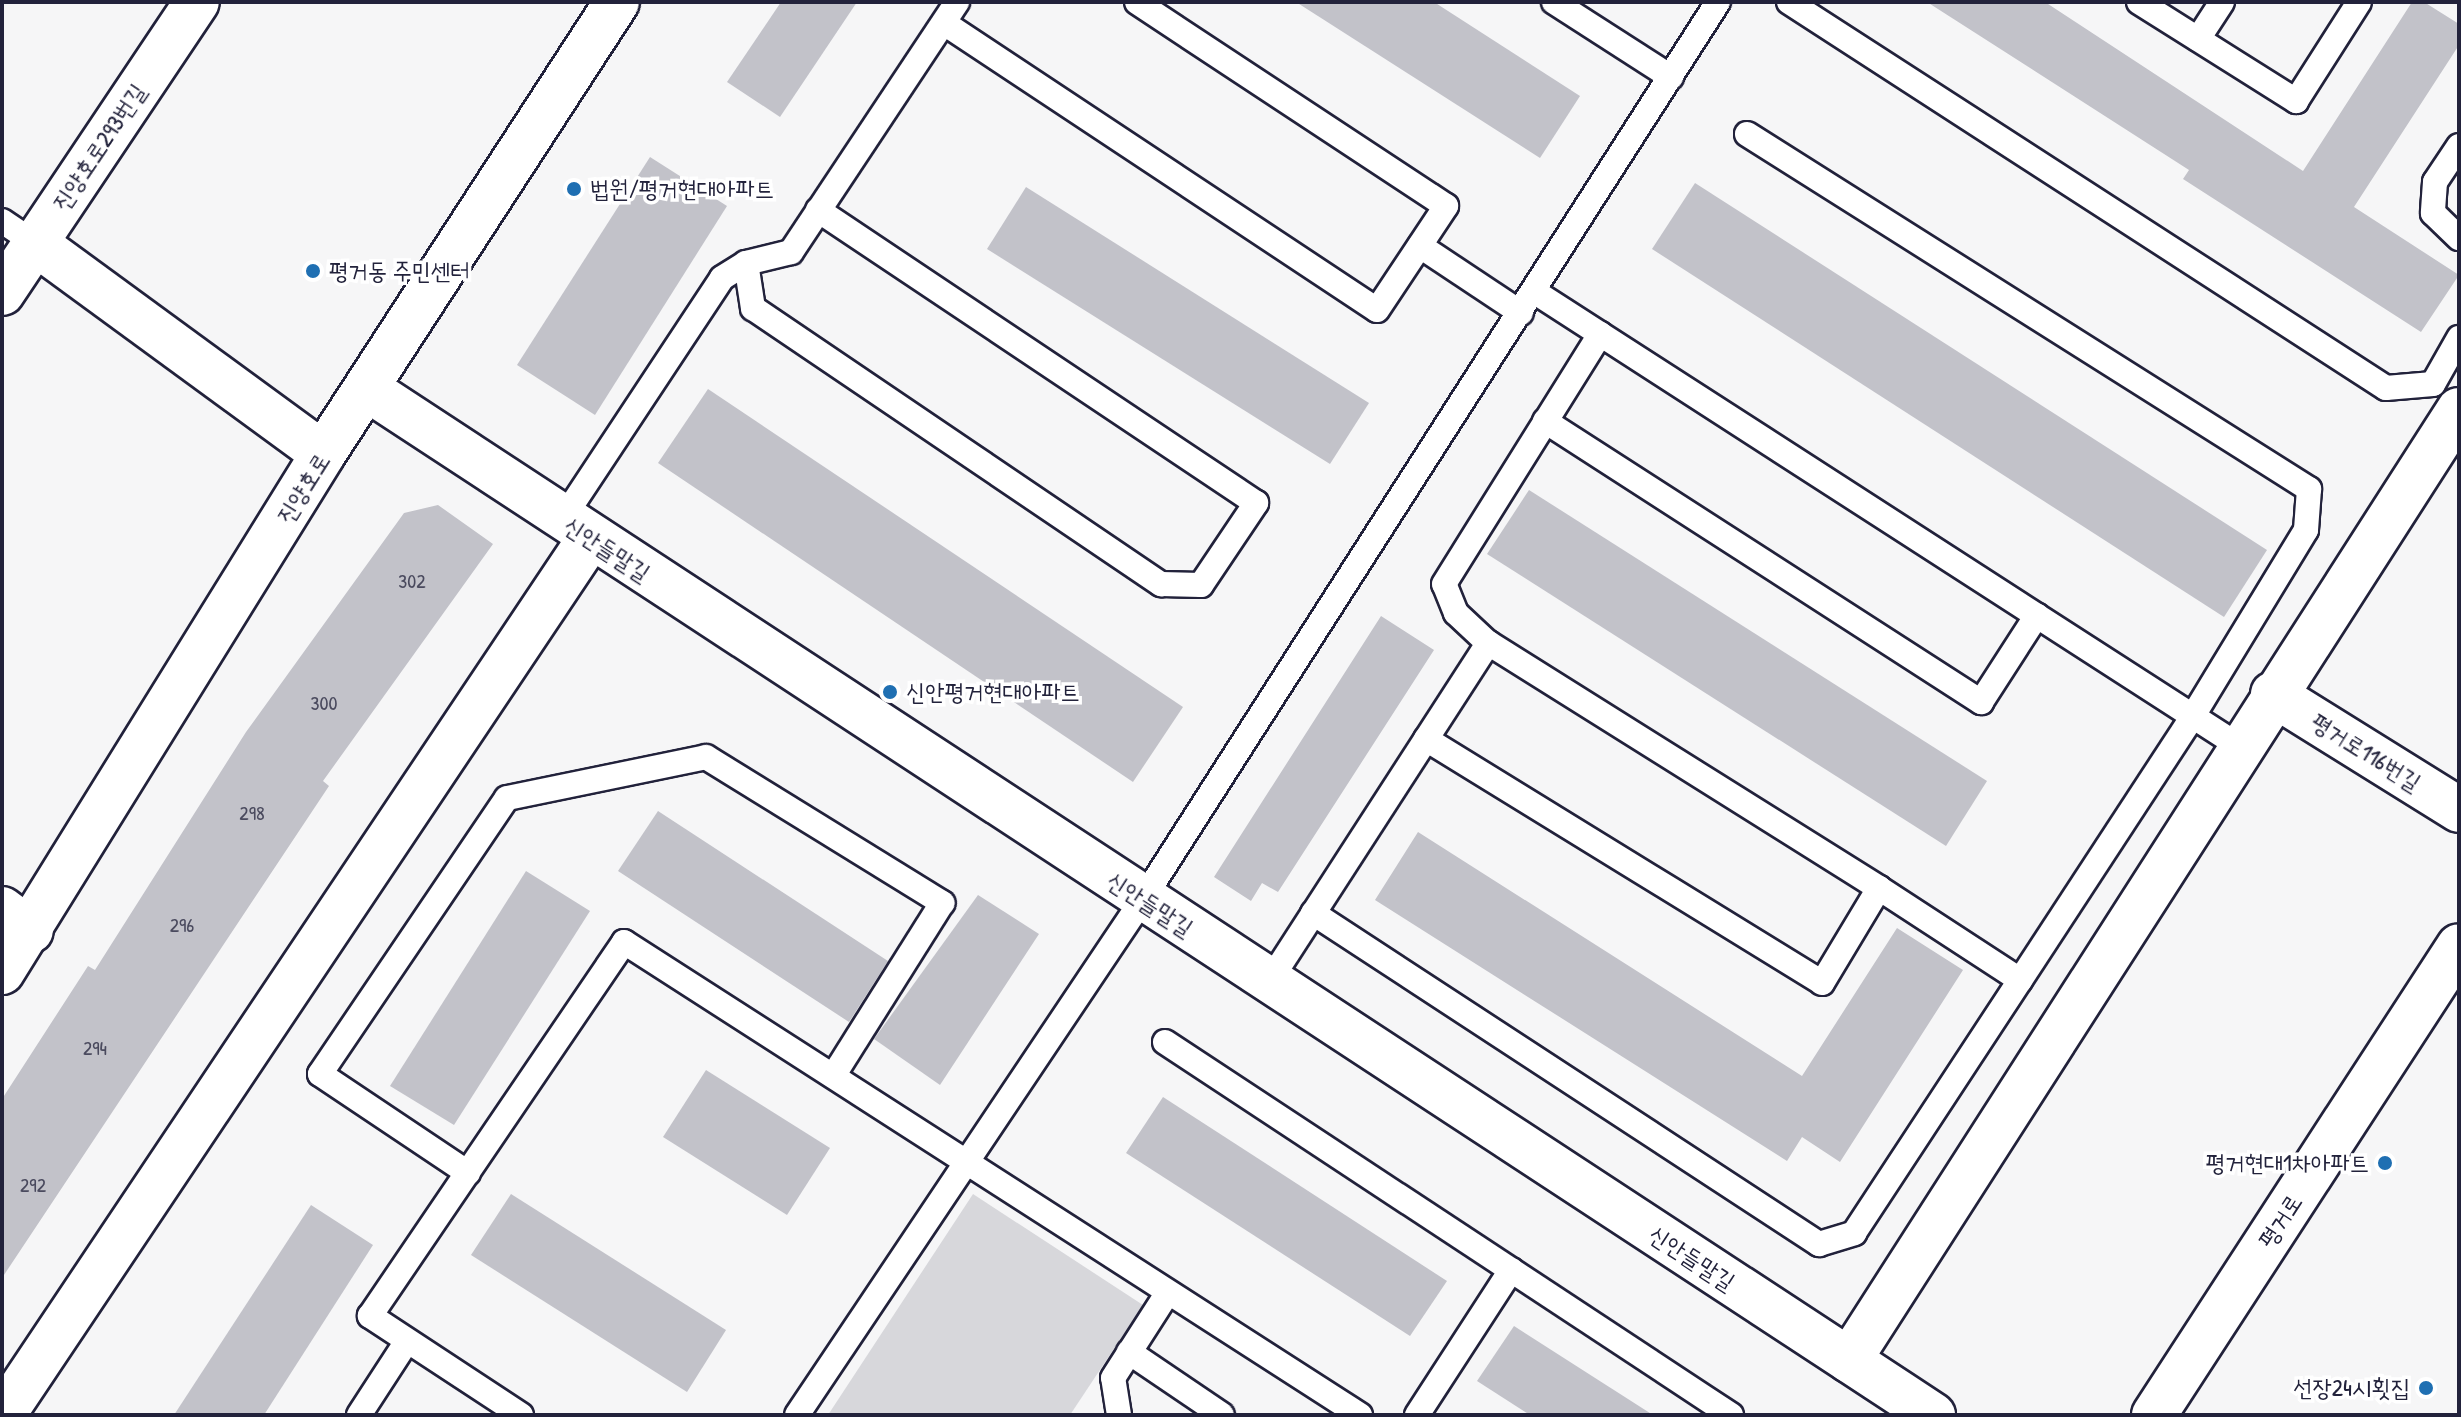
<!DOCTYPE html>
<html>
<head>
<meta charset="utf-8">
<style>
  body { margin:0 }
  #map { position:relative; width:2461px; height:1417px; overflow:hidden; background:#f6f6f7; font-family:"Patrick Hand","Poor Story",sans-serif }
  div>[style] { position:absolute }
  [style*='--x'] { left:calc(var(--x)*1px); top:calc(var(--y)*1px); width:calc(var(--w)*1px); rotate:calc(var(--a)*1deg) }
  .green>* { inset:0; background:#d7d7db }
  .building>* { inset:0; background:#c2c2c9 }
  .roads { filter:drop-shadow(2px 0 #22223b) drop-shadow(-2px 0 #22223b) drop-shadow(0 2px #22223b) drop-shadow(0 -2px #22223b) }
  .lane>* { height:24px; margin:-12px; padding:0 12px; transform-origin:12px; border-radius:12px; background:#fff }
  .street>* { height:44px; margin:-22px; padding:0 22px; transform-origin:22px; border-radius:22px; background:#fff }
  .secondary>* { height:44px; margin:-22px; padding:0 22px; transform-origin:22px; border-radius:22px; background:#fff }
  .dots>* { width:22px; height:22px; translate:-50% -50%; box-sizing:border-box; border:4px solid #fff; border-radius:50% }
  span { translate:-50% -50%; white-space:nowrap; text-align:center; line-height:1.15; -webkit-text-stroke:7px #fff; paint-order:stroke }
  .number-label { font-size:20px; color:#4a4a5e }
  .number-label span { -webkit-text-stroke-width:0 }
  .street-label { font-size:24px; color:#22223b }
  .poi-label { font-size:24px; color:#22223b }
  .left { translate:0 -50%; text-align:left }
  .right { translate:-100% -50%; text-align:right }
  .frame { position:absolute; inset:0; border:4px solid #22223b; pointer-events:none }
</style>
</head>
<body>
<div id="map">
  <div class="green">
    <i style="clip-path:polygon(973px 1194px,1143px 1305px,1070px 1415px,828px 1415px)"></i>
  </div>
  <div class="building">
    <i style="clip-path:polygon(781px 2px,857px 2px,780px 117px,727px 82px)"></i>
    <i style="clip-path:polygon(1296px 2px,1434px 2px,1580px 96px,1540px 158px)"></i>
    <i style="clip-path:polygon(1927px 2px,2045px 2px,2303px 171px,2412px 2px,2424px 2px,2459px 24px,2459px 45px,2354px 207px,2459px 275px,2421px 332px,2183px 179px,2189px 170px)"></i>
    <i style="clip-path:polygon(650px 157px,727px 206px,595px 415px,517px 365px)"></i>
    <i style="clip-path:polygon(1695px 183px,2267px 550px,2224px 617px,1652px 249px)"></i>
    <i style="clip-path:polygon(1026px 187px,1369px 403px,1330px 464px,987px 249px)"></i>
    <i style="clip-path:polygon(708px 389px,1183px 707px,1133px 782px,658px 463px)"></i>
    <i style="clip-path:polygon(1529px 490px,1987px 781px,1946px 846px,1487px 554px)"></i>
    <i style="clip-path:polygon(438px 505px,493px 544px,323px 781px,329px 786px,2px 1278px,2px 1099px,88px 966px,95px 970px,246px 732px,404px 513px)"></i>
    <i style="clip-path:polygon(1381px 616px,1434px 650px,1278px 892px,1262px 883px,1251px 901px,1214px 877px)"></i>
    <i style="clip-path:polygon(658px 811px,888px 961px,849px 1022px,618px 871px)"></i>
    <i style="clip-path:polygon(1418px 832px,1802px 1076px,1897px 928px,1963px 970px,1840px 1162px,1802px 1137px,1787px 1161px,1375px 900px)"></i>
    <i style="clip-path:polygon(526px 871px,590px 911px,454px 1125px,390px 1086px)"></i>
    <i style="clip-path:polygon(978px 895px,1039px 934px,940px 1085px,874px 1039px)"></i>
    <i style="clip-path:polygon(706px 1070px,830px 1148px,787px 1215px,663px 1137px)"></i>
    <i style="clip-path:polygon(1163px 1097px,1447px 1281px,1410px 1336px,1126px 1153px)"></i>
    <i style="clip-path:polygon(511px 1194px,726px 1330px,687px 1392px,471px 1255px)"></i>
    <i style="clip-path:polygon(311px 1205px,373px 1245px,264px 1415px,174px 1415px)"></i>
    <i style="clip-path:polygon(1514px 1326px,1653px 1415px,1530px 1415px,1477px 1381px)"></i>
  </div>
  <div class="roads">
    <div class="lane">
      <i style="--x:1554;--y:2;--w:139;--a:32.7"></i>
      <i style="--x:1789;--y:2;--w:711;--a:32.89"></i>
      <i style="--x:2386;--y:388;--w:47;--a:-4.9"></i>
      <i style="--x:2433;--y:384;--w:53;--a:-60.5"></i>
      <i style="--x:2139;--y:2;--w:186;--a:32.2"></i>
      <i style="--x:2296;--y:101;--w:117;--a:-57.5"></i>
      <i style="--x:944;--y:23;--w:519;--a:33.54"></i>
      <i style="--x:1377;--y:310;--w:125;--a:-56.4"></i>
      <i style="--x:1446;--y:206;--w:370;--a:-146.6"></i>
      <i style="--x:2198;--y:39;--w:44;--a:-57"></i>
      <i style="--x:1747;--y:134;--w:665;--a:32.28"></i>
      <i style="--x:2309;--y:489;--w:41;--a:94.2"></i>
      <i style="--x:2306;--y:530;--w:218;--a:121.3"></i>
      <i style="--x:2193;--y:716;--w:316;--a:123.2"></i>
      <i style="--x:2459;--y:146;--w:43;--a:123.7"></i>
      <i style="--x:2435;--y:182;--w:31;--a:94"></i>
      <i style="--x:2433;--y:213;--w:36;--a:44"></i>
      <i style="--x:2;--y:221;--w:40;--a:34"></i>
      <i style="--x:1420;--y:246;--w:121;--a:33.6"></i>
      <i style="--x:746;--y:263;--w:46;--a:81.2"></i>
      <i style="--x:753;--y:308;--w:493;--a:34.1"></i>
      <i style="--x:1161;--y:584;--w:40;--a:1.4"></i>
      <i style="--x:1201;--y:585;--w:99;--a:-56.1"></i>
      <i style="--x:1256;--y:503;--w:527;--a:-146.22"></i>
      <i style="--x:1535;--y:292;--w:838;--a:32.82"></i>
      <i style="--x:1545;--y:421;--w:519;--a:32.8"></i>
      <i style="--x:1981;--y:702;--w:103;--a:-57.2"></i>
      <i style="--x:562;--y:520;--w:290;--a:-56.5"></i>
      <i style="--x:722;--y:278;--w:28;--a:-32"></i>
      <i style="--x:746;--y:263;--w:46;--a:-13.7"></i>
      <i style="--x:791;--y:252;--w:300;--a:-56.4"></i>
      <i style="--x:1426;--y:739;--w:465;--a:31.6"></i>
      <i style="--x:1822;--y:983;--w:111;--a:-59"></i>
      <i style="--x:1879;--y:888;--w:461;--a:-147.9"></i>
      <i style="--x:1488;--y:643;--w:44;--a:-136.8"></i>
      <i style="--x:1456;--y:613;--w:31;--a:-112"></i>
      <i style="--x:1444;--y:584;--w:295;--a:-58"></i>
      <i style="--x:1313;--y:913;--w:605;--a:33.19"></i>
      <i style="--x:1819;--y:1244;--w:37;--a:-17"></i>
      <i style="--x:1854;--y:1233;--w:303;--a:-56.7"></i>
      <i style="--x:2020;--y:980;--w:168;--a:-146.9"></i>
      <i style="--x:1269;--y:982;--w:404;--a:-57.1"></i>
      <i style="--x:1165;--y:1042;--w:678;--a:33.39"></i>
      <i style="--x:468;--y:1173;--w:178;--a:-146.2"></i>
      <i style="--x:320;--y:1074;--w:333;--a:-55.9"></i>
      <i style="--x:507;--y:798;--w:203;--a:-11.6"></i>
      <i style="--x:706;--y:757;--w:278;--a:31.7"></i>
      <i style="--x:942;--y:903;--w:204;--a:122.2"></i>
      <i style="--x:1129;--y:1352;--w:112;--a:34.1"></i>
      <i style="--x:359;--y:1415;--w:88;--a:-57"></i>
      <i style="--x:521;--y:1415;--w:181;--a:-146.7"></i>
      <i style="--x:370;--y:1316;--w:452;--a:-55.8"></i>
      <i style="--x:624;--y:942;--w:875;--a:32.73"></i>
      <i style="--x:797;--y:1415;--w:621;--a:-56.16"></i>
      <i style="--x:1143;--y:899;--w:1065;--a:-57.34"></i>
      <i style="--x:1119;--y:1415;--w:37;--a:-99"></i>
      <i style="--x:1113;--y:1378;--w:100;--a:-57.3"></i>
      <i style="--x:1417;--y:1415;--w:173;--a:-57"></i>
    </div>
    <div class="street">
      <i style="--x:35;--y:243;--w:357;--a:36.2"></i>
      <i style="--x:2;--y:293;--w:350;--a:-56.2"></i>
      <i style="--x:2273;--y:694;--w:219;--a:31.9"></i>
      <i style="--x:2;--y:909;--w:36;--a:37"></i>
      <i style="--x:1849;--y:1360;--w:1129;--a:-57.3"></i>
      <i style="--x:3;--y:1415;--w:1055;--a:-56.2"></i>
    </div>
    <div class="secondary">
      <i style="--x:369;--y:390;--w:1870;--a:33.24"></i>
      <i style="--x:2;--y:972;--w:609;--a:-58.21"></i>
      <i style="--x:323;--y:454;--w:539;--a:-56.96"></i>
      <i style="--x:2154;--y:1415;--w:559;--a:-56.96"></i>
    </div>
  </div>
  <div class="dots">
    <i style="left:574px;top:189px;background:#1f6fb2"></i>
    <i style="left:313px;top:271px;background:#1f6fb2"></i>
    <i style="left:890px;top:692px;background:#1f6fb2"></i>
    <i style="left:2385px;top:1163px;background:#1f6fb2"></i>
    <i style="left:2426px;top:1388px;background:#1f6fb2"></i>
  </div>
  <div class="number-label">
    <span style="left:412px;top:580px">302</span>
    <span style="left:324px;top:702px">300</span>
    <span style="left:252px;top:812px">298</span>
    <span style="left:182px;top:924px">296</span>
    <span style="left:95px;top:1047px">294</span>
    <span style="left:33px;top:1184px">292</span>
  </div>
  <div class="street-label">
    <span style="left:99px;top:147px;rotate:-56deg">진양호로293번길</span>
    <span style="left:303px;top:488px;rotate:-58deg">진양호로</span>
    <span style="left:607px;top:549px;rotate:33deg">신안들말길</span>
    <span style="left:2366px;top:752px;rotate:32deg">평거로116번길</span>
    <span style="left:1150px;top:904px;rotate:33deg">신안들말길</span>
    <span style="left:2280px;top:1221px;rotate:-57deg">평거로</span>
    <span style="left:1692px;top:1258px;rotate:33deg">신안들말길</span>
  </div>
  <div class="poi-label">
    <span class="left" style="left:590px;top:189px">법원/평거현대아파트</span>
    <span class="left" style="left:329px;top:271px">평거동 주민센터</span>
    <span class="left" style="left:906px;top:692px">신안평거현대아파트</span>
    <span class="right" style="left:2369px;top:1163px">평거현대1차아파트</span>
    <span class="right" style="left:2410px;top:1388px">선장24시횟집</span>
  </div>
  <div class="frame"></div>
</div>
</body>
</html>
